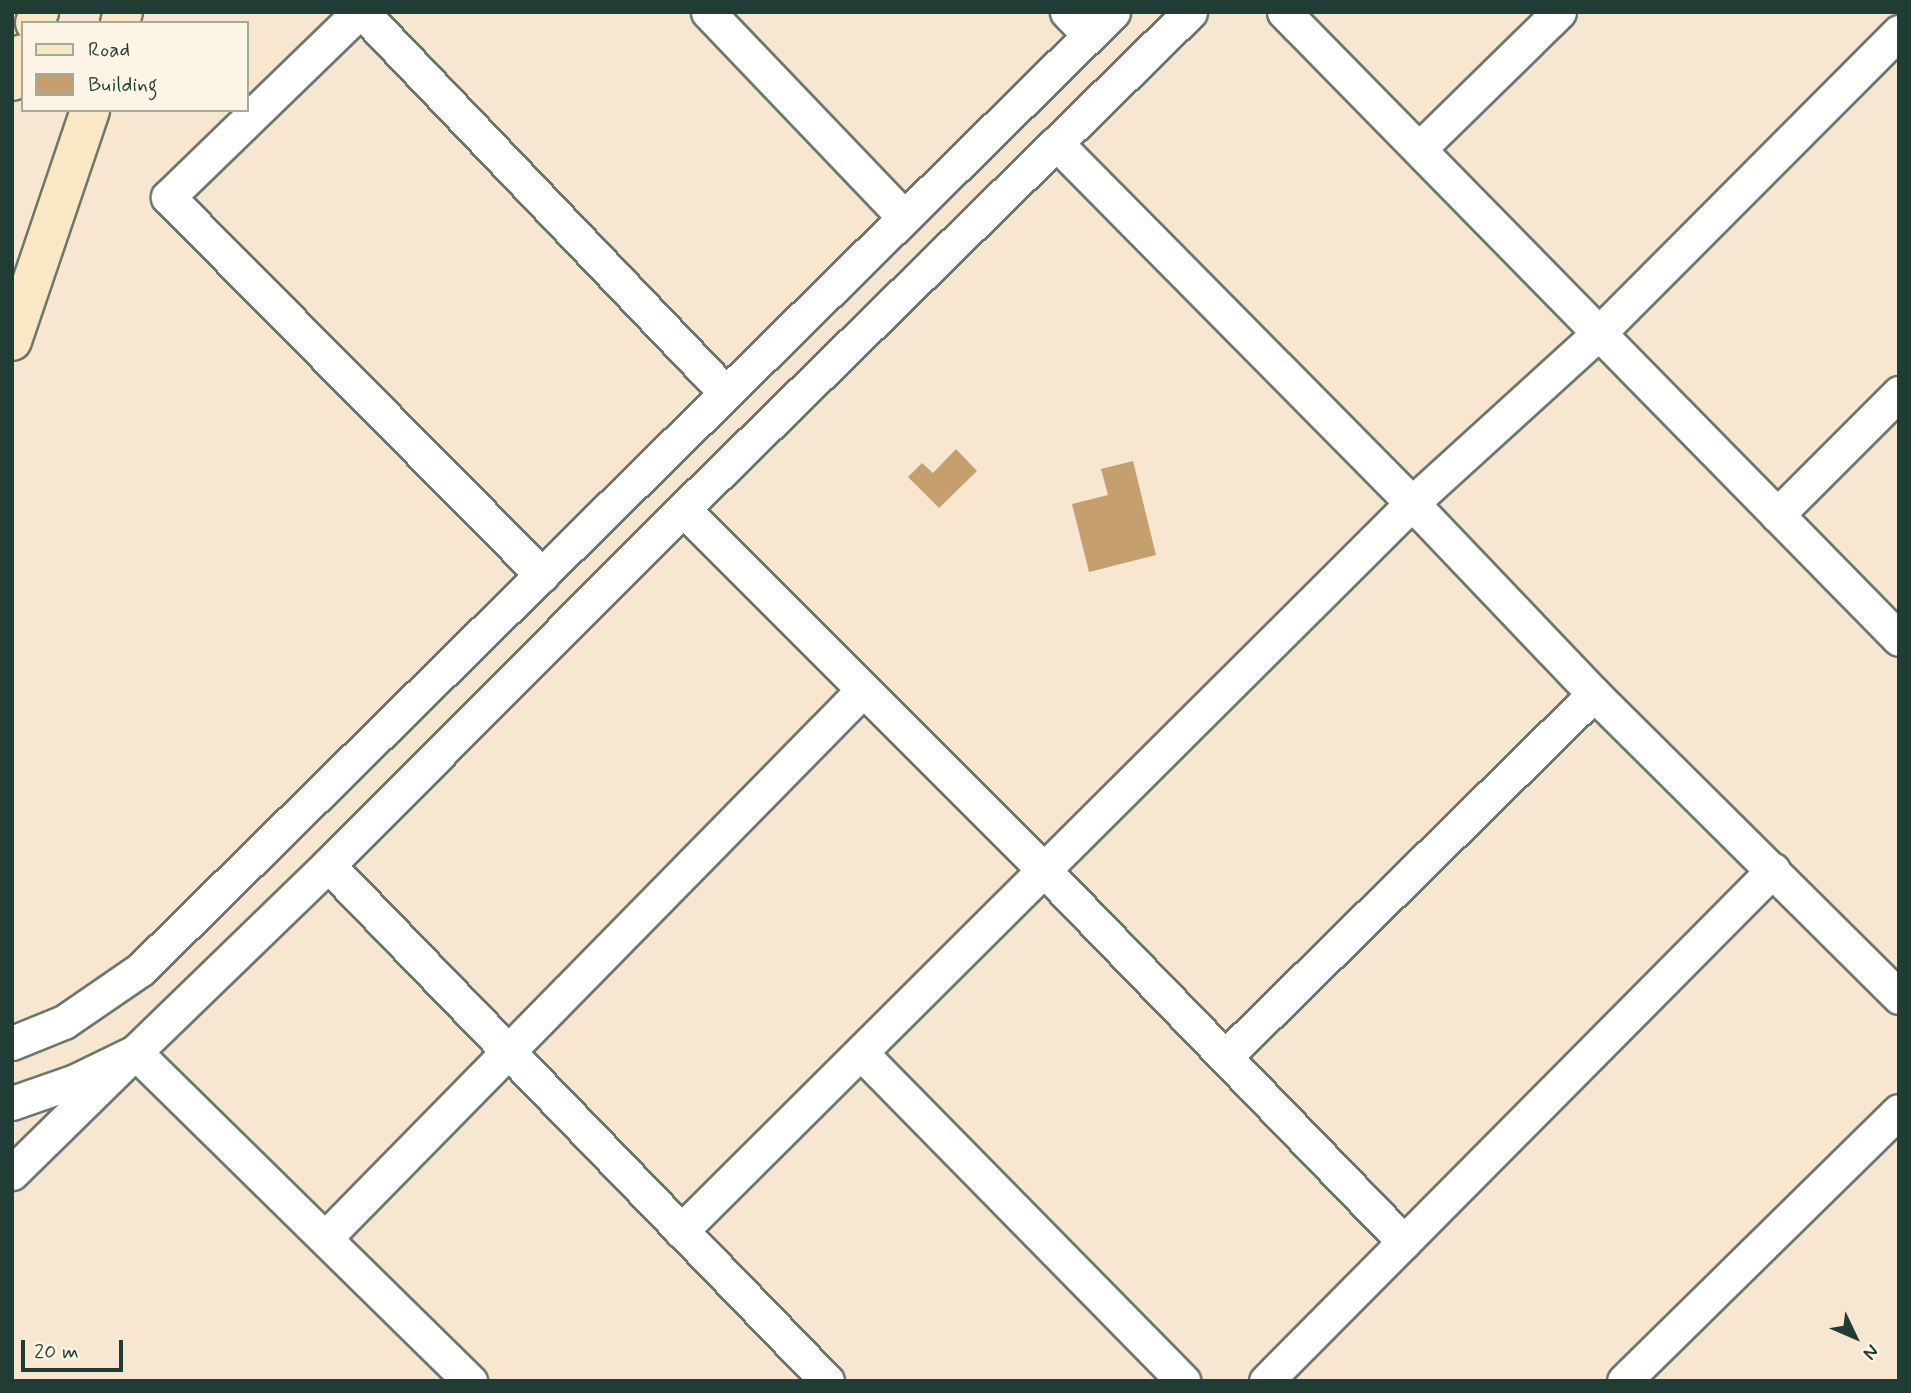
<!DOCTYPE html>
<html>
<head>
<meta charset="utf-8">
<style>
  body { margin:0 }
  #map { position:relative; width:1911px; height:1393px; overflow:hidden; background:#f8e7d0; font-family:Mynerve,sans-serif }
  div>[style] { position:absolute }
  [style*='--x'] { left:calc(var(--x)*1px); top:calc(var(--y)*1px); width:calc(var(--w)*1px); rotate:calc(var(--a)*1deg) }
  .building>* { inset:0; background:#c59f6d }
  .roads { filter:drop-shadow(2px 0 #6b786b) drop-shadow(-2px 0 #6b786b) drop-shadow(0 2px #6b786b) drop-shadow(0 -2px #6b786b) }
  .street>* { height:33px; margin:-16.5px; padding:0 16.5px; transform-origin:16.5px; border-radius:16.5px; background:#fff }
  .secondary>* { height:38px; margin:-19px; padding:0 19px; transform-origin:19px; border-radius:19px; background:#fae7c3 }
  span { translate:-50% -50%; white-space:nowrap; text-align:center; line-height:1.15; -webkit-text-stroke:5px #fcf5e5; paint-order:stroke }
  .frame { position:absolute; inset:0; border:14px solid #1f3d34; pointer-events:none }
  .legend { position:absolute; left:21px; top:21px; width:228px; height:91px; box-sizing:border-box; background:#fcf5e5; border:2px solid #a4ab9e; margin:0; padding:9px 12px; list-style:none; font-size:21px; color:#1f3d34 }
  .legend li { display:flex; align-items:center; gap:14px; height:35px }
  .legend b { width:35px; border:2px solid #a4ab9e }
  .north { position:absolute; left:1820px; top:1302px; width:70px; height:70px; -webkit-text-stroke:5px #fcf5e5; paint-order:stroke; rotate:134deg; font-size:19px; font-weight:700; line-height:28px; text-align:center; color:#1f3d34 }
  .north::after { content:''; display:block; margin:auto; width:24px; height:32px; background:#1f3d34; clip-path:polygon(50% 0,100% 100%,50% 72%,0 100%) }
  .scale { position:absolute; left:21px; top:1340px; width:102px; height:32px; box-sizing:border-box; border:4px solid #1f3d34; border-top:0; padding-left:9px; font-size:21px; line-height:24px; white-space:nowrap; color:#1f3d34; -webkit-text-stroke:5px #fcf5e5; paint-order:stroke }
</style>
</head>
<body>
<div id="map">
  <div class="building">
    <i style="clip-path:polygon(956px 449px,977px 471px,939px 508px,908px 477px,922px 463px,933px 473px)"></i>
    <i style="clip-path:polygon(1133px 461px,1156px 555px,1089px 572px,1072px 504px,1108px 495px,1101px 469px)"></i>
  </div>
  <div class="roads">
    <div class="street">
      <i style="--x:359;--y:12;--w:266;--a:135.9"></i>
      <i style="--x:168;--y:197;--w:532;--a:45.3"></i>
      <i style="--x:362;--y:12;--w:527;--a:46.31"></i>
      <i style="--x:708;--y:12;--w:284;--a:46.3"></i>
      <i style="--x:1067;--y:12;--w:32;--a:46"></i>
      <i style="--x:1284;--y:12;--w:878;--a:45.55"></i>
      <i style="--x:1056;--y:143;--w:506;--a:45.32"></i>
      <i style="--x:1412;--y:503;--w:264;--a:46.4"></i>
      <i style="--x:1594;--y:694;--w:430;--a:44.8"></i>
      <i style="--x:1419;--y:149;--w:196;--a:-44.4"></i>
      <i style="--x:683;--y:509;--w:509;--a:45"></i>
      <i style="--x:1043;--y:869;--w:519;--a:45.94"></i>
      <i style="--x:1777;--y:515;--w:173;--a:-45"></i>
      <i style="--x:328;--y:865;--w:718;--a:45.96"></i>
      <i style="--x:12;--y:1043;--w:56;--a:-22"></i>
      <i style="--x:64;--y:1022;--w:93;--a:-34.5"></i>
      <i style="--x:141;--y:969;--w:1364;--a:-44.55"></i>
      <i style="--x:861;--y:1053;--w:460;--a:45.5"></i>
      <i style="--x:1225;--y:1057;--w:518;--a:-44.53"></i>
      <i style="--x:12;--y:1103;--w:67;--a:-19.2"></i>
      <i style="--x:75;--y:1081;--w:67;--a:-25.8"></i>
      <i style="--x:135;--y:1052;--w:269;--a:-44.1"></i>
      <i style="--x:328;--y:865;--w:503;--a:-45.08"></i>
      <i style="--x:683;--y:509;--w:710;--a:-44.43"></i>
      <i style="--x:12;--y:1173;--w:173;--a:-44.5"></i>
      <i style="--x:135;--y:1052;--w:470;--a:44.5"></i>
      <i style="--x:681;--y:1231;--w:1032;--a:-44.88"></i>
      <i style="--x:1412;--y:503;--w:253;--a:-42.3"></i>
      <i style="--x:1599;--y:333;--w:425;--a:-45.1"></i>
      <i style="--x:326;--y:1237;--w:767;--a:-45.53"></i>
      <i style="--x:1266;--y:1381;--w:720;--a:-45.23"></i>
      <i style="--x:1624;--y:1381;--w:385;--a:-44.5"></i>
    </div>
    <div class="secondary">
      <i style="--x:35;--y:23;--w:12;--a:-70"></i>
      <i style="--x:120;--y:23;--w:11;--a:-75"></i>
      <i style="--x:12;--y:81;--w:29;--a:-68"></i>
      <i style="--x:12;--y:341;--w:244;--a:-71.3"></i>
    </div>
  </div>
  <div class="frame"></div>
  <ul class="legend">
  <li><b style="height:9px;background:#fae7c3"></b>Road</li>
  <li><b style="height:19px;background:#c59f6d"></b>Building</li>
  </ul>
  <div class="north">N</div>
  <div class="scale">20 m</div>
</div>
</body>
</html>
